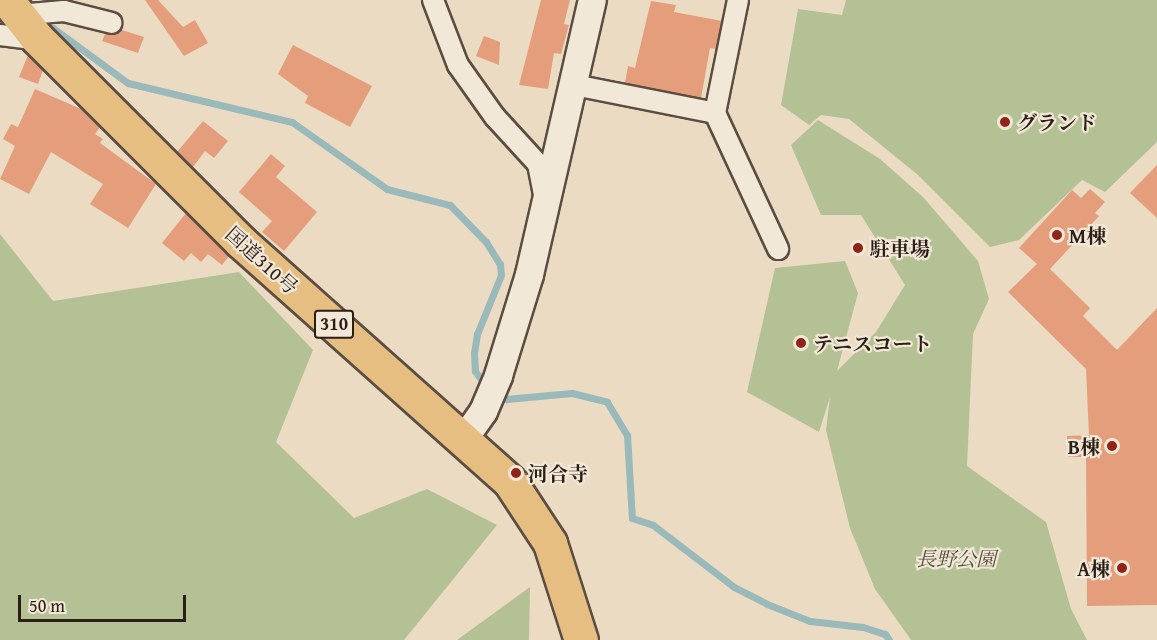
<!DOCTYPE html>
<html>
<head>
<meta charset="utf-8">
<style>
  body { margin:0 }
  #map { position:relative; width:1157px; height:640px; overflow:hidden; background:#ebdbc2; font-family:"Gentium Book Plus","Noto Serif JP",serif }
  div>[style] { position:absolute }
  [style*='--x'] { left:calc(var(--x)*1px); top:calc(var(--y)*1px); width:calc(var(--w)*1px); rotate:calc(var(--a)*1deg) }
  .green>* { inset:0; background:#b4c195 }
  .stream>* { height:7px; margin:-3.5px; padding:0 3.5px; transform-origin:3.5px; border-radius:3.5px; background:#9ab9bb }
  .building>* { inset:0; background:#e49e7c }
  .roads { filter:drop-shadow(2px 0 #5b4d41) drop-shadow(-2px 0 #5b4d41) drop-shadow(0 2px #5b4d41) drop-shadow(0 -2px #5b4d41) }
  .street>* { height:20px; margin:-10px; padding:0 10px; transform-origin:10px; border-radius:10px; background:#f2e8d7 }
  .secondary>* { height:27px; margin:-13.5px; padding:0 13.5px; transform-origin:13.5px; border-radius:13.5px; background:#f2e8d7 }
  .highway>* { height:33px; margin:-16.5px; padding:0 16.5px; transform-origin:16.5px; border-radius:16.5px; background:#e6be81 }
  .dots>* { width:16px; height:16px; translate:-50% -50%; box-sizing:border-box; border:3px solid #f2e8d7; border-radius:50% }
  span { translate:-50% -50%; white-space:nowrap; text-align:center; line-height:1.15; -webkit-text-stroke:4.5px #f2e8d7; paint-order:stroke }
  .shield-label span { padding:2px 4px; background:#f2e8d7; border:2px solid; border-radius:4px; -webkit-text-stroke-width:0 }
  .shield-label { font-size:18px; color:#2b1e16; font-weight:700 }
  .poi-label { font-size:20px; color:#2b1e16; font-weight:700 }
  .left { translate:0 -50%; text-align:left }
  .right { translate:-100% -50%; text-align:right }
  .street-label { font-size:20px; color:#2b1e16 }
  .park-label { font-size:20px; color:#544f3c; font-style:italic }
  .scale { position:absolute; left:18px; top:595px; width:168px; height:27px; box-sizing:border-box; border:3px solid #2b1e16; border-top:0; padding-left:8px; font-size:18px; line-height:21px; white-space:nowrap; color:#2b1e16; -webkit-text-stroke:4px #f2e8d7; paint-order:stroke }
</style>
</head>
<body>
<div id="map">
  <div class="green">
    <i style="clip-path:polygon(846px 0,1157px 0,1157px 142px,1105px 192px,1082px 180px,1019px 240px,990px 247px,918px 175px,849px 119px,821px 115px,809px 125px,781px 105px,798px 9px,842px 15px)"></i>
    <i style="clip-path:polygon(818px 120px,880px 159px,923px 197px,978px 261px,989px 299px,973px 334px,967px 466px,1046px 522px,1071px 609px,1087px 640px,911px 640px,875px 589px,850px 528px,826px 430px,830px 397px,819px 432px,747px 392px,775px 268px,845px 261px,858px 293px,837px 371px,876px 332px,905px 285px,861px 215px,821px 215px,791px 145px)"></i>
    <i style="clip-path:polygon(0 234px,53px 301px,239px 272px,313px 350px,276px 442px,354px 518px,427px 489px,497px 525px,404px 640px,0 640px)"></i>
    <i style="clip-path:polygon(530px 587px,529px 640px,457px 640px)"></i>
  </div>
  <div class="stream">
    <i style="--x:41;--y:27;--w:12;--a:5"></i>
    <i style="--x:53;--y:28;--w:93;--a:36.3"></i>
    <i style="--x:128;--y:83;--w:169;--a:13.4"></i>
    <i style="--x:292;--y:122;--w:116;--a:35.2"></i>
    <i style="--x:387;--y:189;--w:65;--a:14.3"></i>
    <i style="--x:450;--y:205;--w:52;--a:45.8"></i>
    <i style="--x:486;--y:242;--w:26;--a:58"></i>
    <i style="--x:500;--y:264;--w:11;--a:85"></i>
    <i style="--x:501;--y:275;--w:64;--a:112.1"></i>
    <i style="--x:477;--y:334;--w:19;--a:99"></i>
    <i style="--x:474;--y:353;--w:18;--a:87"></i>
    <i style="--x:475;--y:371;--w:19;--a:54"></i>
    <i style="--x:495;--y:393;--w:13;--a:29"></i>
    <i style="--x:506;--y:399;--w:66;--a:-5.2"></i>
    <i style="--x:572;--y:393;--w:36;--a:14"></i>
    <i style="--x:607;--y:402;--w:39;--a:59"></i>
    <i style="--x:627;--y:435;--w:83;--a:86.6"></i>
    <i style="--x:632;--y:518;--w:22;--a:18"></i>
    <i style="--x:653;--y:525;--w:102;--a:37.4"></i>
    <i style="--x:734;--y:587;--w:37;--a:27"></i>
    <i style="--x:767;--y:604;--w:46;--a:21.6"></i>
    <i style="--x:810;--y:621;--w:53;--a:6.5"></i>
    <i style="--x:863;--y:627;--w:23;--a:18"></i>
    <i style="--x:885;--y:634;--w:7;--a:56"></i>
  </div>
  <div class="building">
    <i style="clip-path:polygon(145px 0,158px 0,183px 27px,195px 20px,208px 43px,184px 56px)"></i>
    <i style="clip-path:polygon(541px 0,570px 0,564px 24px,569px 25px,561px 54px,554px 53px,548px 89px,519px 85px)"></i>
    <i style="clip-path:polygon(651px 1px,676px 5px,674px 12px,722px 21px,716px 49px,710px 48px,701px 98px,625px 83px,628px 66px,635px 68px)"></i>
    <i style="clip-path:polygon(122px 30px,144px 37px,138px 53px,102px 41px,105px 34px)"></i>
    <i style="clip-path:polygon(484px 36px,500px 42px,499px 65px,476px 56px)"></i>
    <i style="clip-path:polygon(293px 45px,372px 86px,350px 127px,305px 103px,308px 96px,278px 74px)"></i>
    <i style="clip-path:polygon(28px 55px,43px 70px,38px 84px,19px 77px)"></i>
    <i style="clip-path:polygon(35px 89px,81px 109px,100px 127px,95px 134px,103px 139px,100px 143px,156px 184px,128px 228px,90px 204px,103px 184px,51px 152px,29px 194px,0 179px,15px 146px,3px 139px,11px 124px,18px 127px)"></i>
    <i style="clip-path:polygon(203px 121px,228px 141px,214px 158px,205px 151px,193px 167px,177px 152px)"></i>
    <i style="clip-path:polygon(271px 154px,285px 166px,276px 177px,317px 212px,284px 251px,262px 232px,272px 221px,239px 192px)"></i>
    <i style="clip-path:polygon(1157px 165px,1157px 218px,1130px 193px)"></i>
    <i style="clip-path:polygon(1090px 189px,1105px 202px,1095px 213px,1099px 216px,1050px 269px,1090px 308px,1083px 316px,1117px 350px,1157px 308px,1157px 605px,1087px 606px,1086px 457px,1068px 457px,1067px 436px,1089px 435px,1086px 369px,1008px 292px,1037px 264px,1019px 248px,1072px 190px,1081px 198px)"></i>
    <i style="clip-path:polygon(186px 213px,229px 256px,222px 265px,208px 254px,201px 262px,191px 253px,184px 261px,162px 243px)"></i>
  </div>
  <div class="roads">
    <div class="street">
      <i style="--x:433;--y:0;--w:70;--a:69"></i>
      <i style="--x:458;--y:65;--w:64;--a:54.6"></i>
      <i style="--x:495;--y:117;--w:64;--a:47.5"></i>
      <i style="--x:538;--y:164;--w:31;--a:79"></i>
      <i style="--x:738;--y:0;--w:115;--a:101.5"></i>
      <i style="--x:715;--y:113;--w:150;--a:65.1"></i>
      <i style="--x:18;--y:15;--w:46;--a:-5"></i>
      <i style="--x:64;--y:11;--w:49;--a:14"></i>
      <i style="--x:0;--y:35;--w:39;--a:7"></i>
      <i style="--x:574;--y:85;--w:144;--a:11.2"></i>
    </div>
    <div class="secondary">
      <i style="--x:464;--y:438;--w:33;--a:-55"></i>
      <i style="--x:483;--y:411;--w:39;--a:-67"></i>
      <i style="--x:498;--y:375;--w:106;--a:-72.9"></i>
      <i style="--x:529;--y:274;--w:281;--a:-77.1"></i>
    </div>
    <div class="highway">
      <i style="--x:7;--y:0;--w:48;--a:51.7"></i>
      <i style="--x:37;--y:38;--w:288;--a:45"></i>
      <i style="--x:241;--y:242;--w:361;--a:41.7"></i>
      <i style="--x:510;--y:482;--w:73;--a:56.7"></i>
      <i style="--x:550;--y:543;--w:102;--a:72.3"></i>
    </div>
  </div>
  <div class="dots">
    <i style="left:1005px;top:122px;background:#8f2418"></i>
    <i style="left:1057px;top:235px;background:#8f2418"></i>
    <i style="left:858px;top:248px;background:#8f2418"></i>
    <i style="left:801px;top:343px;background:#8f2418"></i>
    <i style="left:1112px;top:446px;background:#8f2418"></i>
    <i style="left:516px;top:473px;background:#8f2418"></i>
    <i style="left:1122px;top:568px;background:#8f2418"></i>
  </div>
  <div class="shield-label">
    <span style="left:334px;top:324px">310</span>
  </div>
  <div class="poi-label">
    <span class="left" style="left:1017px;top:122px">グランド</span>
    <span class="left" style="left:1069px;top:235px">M棟</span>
    <span class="left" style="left:870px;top:248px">駐車場</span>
    <span class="left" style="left:813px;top:343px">テニスコート</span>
    <span class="right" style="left:1100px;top:446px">B棟</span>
    <span class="left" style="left:528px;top:473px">河合寺</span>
    <span class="right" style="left:1110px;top:568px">A棟</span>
  </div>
  <div class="street-label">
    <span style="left:262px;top:260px;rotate:42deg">国道310号</span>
  </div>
  <div class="park-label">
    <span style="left:956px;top:558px">長野公園</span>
  </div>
  <div class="scale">50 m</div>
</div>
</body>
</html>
